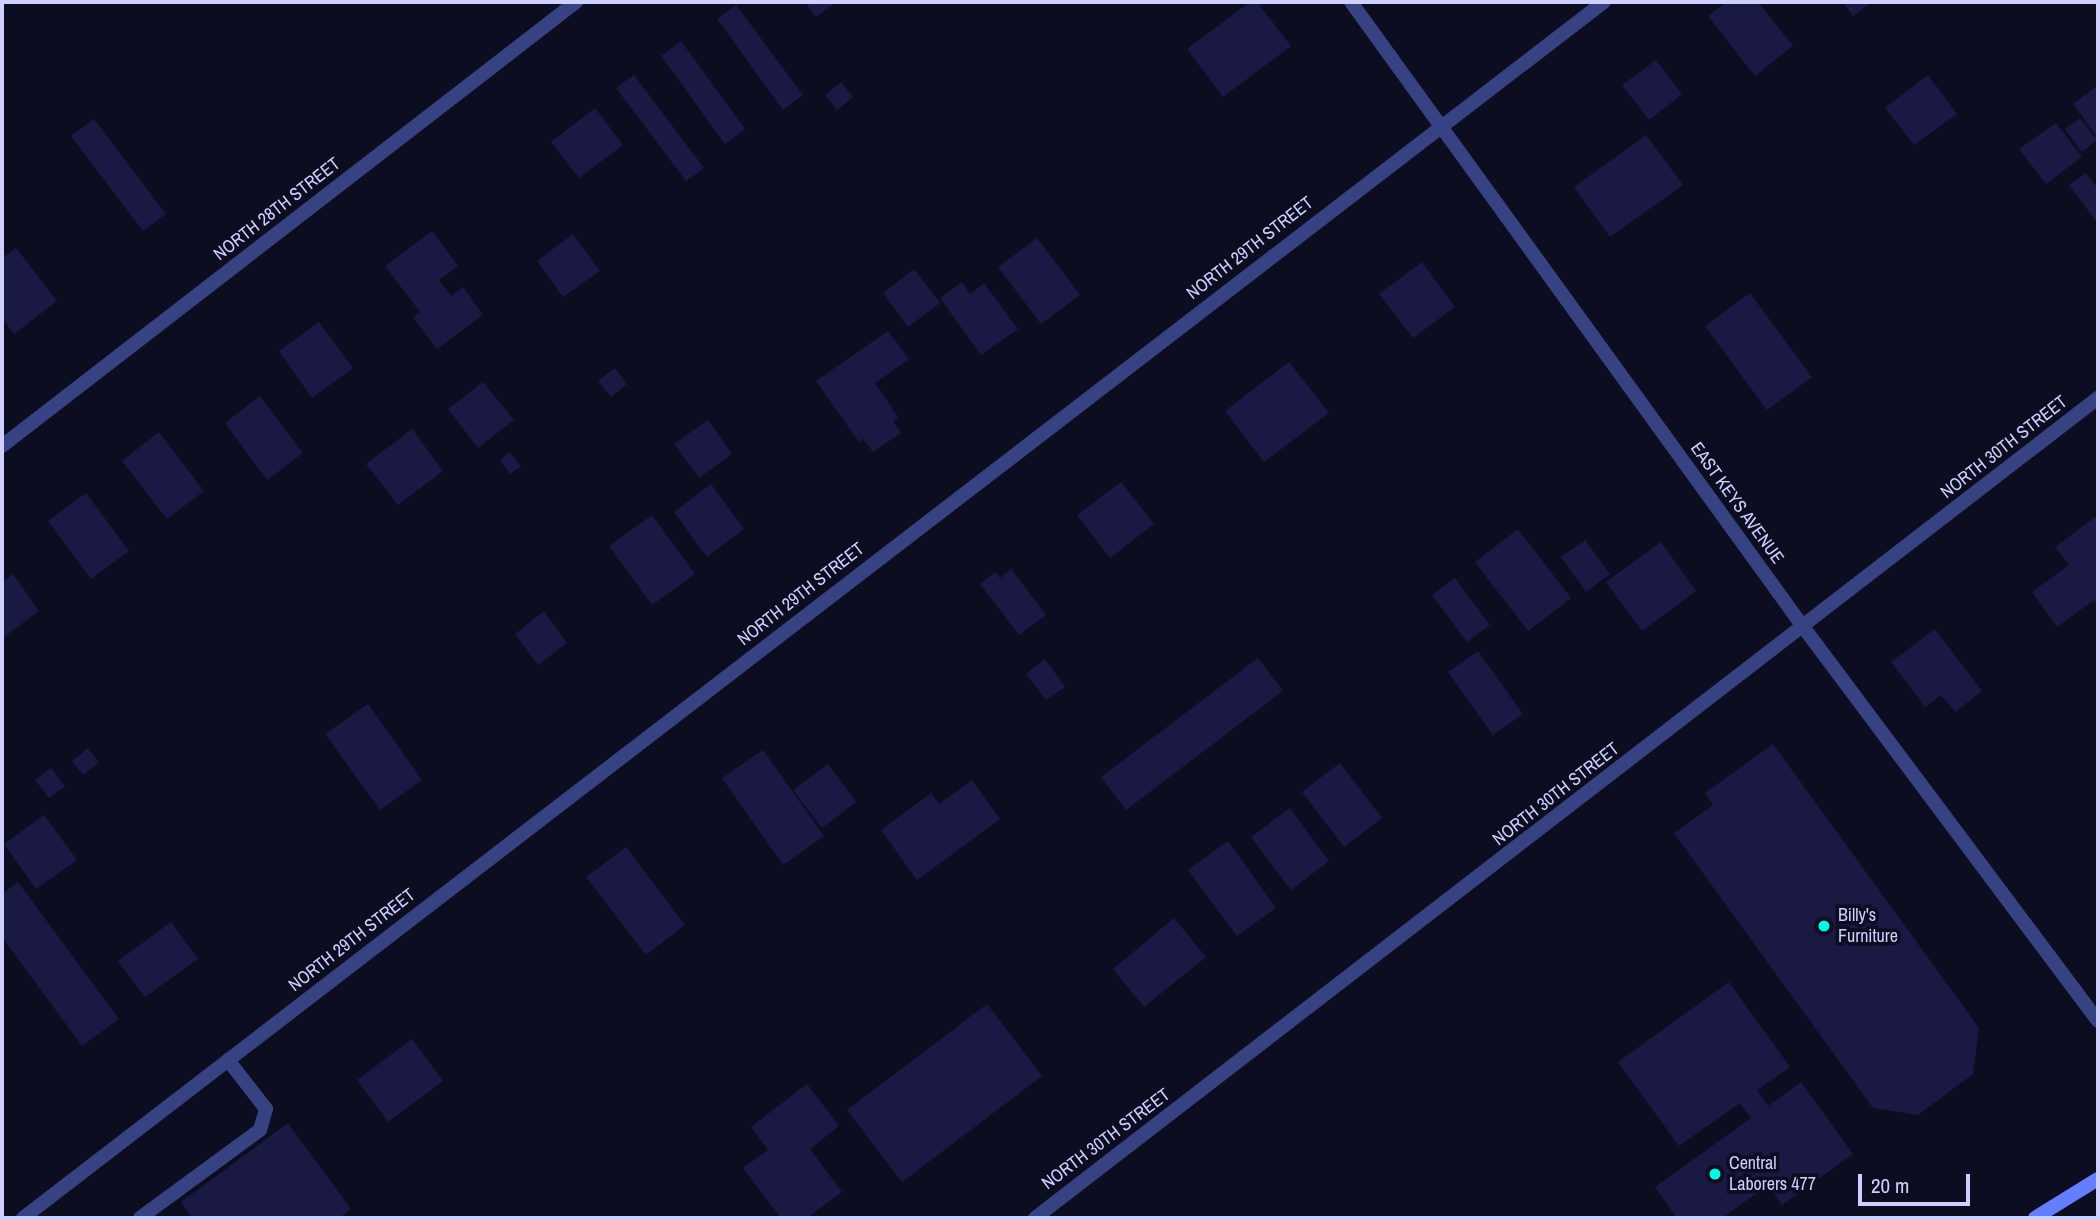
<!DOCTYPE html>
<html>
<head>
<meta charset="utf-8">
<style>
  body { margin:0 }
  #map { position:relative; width:2100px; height:1220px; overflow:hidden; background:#0d0d22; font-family:"Archivo Narrow",sans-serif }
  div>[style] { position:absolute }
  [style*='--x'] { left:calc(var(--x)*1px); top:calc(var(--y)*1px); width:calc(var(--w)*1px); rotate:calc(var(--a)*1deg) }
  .building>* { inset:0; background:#1a1943 }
  .lane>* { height:14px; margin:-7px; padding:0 7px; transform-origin:7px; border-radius:7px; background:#374282 }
  .street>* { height:14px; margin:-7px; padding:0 7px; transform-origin:7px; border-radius:7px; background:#374282 }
  .secondary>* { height:14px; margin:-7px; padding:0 7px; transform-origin:7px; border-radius:7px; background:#657dff }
  .dots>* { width:19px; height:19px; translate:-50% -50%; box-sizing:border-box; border:4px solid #0d0d22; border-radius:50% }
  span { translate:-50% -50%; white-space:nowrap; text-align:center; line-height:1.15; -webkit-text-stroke:7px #0d0d22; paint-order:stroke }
  .street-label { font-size:18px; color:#ced1ff }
  .poi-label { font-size:18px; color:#ced1ff }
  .left { translate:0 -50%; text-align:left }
  .frame { position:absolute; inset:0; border:4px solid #ced1ff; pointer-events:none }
  .scale { position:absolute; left:1858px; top:1174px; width:112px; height:32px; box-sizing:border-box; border:4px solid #ced1ff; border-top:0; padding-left:9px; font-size:21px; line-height:24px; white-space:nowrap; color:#ced1ff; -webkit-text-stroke:5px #0d0d22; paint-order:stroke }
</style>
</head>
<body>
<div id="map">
  <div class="building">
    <i style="clip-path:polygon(805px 2px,837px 2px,816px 17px)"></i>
    <i style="clip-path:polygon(1250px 2px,1257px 2px,1291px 46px,1223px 97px,1187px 49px)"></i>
    <i style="clip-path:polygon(1726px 2px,1758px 2px,1793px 46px,1755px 76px,1708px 16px)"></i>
    <i style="clip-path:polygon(1843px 2px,1872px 2px,1853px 16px)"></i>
    <i style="clip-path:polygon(736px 5px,803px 95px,783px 110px,717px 19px)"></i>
    <i style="clip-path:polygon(681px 41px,745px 129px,725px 144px,661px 56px)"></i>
    <i style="clip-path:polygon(1656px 60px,1682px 94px,1649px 120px,1622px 85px)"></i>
    <i style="clip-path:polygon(634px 75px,704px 168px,686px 181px,616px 88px)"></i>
    <i style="clip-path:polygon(1928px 75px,1957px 114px,1914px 145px,1885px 108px)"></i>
    <i style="clip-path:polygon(841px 82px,853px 97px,837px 110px,825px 95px)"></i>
    <i style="clip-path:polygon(2098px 85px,2098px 138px,2073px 104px)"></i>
    <i style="clip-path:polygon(595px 108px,623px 145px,579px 178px,551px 142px)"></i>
    <i style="clip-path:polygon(2080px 118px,2097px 140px,2082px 152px,2065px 129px)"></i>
    <i style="clip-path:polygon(94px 119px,166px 214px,143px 231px,71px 136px)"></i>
    <i style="clip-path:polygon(2056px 123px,2082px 157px,2046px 184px,2019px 149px)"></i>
    <i style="clip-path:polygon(1646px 135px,1683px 185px,1610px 237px,1574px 187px)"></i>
    <i style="clip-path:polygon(2086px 173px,2098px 189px,2098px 224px,2069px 185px)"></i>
    <i style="clip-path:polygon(432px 231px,458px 266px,439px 280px,451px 296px,463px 287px,483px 315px,437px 349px,413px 317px,420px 312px,385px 266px)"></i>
    <i style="clip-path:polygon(573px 234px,600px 271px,563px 297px,537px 261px)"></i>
    <i style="clip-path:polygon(1037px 238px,1080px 295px,1041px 324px,998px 267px)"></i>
    <i style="clip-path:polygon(16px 248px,57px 301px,14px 334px,2px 318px,2px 258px)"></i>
    <i style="clip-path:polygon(1422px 262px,1455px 307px,1413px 338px,1379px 294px)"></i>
    <i style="clip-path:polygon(914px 269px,940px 303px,908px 327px,883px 293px)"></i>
    <i style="clip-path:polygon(962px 282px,970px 294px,984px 283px,1018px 329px,981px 355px,940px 298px)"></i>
    <i style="clip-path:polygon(1750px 293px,1812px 377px,1767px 410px,1705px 326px)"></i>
    <i style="clip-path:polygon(319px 322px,353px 368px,312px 398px,279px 351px)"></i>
    <i style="clip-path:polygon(888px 331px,909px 359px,875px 383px,898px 417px,893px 421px,901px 433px,873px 452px,863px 439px,859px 442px,816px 381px)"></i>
    <i style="clip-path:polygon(1289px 362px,1329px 413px,1264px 462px,1225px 411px)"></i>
    <i style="clip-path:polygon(615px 368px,627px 384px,611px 397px,598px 381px)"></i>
    <i style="clip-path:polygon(483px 382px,514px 420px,478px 448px,448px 409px)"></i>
    <i style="clip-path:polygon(260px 396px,303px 453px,267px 480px,225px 423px)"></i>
    <i style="clip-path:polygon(708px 420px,732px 454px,699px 478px,674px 444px)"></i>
    <i style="clip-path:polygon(412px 429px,443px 471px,398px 505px,366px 464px)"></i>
    <i style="clip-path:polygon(159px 432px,204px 491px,167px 519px,122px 461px)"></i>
    <i style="clip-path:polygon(510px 452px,521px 466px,510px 474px,500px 460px)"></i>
    <i style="clip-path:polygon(1121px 482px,1154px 524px,1110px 558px,1077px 515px)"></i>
    <i style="clip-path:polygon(711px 484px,744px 529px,707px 557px,674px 512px)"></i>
    <i style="clip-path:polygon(86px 493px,129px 551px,91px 579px,48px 521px)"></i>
    <i style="clip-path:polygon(652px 515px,695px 574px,652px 605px,609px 546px)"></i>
    <i style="clip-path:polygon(2098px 515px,2098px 605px,2094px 600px,2057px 627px,2032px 592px,2069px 565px,2055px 547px)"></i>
    <i style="clip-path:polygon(1518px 529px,1571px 598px,1528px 631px,1475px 562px)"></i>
    <i style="clip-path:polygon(1585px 540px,1610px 574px,1586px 592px,1561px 557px)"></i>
    <i style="clip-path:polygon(1661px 542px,1696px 591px,1642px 631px,1606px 582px)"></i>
    <i style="clip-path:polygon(1011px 569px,1046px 615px,1019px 635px,980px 584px,995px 572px,1000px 578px)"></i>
    <i style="clip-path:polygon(13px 574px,39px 611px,4px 637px,2px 582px)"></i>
    <i style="clip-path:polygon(1455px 578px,1490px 625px,1467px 642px,1432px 595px)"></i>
    <i style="clip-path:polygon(544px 611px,567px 643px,538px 665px,515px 634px)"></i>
    <i style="clip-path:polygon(1935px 629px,1982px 691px,1955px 712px,1941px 695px,1925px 707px,1891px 662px)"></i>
    <i style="clip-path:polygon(1478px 651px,1523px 714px,1493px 735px,1448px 672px)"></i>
    <i style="clip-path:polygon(1258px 658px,1283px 691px,1126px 810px,1101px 777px)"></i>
    <i style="clip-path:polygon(1045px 659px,1065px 687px,1046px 700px,1026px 674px)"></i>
    <i style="clip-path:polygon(368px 704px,422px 780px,380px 810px,325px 734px)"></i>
    <i style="clip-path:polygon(1773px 744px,1979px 1028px,1973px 1074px,1918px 1115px,1873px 1108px,1674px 833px,1713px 805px,1705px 793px)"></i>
    <i style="clip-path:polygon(88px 748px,99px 763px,83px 775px,72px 761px)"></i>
    <i style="clip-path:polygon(763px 750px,824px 836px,783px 865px,722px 778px)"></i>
    <i style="clip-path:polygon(1340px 763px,1382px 818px,1344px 847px,1302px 792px)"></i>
    <i style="clip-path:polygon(828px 764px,856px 802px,822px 828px,793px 790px)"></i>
    <i style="clip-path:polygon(51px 768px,65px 786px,49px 798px,35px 780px)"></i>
    <i style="clip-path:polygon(972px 780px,1000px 819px,917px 880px,881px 830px,931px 793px,939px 804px)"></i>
    <i style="clip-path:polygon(1290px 808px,1329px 861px,1291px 890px,1251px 837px)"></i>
    <i style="clip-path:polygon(44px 815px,77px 860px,36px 889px,4px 844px)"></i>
    <i style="clip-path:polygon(1228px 841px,1276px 908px,1237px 936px,1188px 870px)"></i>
    <i style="clip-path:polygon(626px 847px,685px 925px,646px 955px,586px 877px)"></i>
    <i style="clip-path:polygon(18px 882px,119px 1019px,82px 1046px,2px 937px,2px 894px)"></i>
    <i style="clip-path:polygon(1174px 918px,1206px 957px,1144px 1007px,1113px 969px)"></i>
    <i style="clip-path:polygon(171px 922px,198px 959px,145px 997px,118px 961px)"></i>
    <i style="clip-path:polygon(1729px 982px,1790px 1067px,1757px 1090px,1768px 1106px,1801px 1082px,1853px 1154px,1782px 1205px,1768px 1185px,1722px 1218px,1677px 1218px,1655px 1187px,1751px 1118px,1740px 1103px,1679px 1146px,1618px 1062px)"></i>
    <i style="clip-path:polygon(987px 1004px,1042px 1076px,902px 1182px,847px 1110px)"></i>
    <i style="clip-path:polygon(412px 1039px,443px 1081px,388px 1122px,357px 1080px)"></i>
    <i style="clip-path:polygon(807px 1084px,839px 1126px,810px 1149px,842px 1192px,807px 1218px,781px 1218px,743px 1168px,768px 1150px,751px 1127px)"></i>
    <i style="clip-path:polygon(288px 1123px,351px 1209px,339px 1218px,192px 1218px,181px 1202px)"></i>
  </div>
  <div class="lane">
    <i style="--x:140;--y:1218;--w:149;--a:-36.3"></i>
    <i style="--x:260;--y:1130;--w:22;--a:-74"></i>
    <i style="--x:266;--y:1109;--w:62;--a:-127.8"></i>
  </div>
  <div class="street">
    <i style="--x:1351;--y:2;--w:773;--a:54.11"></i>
    <i style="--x:1804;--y:628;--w:491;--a:53.2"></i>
    <i style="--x:2;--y:446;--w:726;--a:-37.72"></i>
    <i style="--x:23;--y:1218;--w:1995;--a:-37.57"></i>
    <i style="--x:1035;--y:1218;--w:1343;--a:-37.65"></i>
  </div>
  <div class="secondary">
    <i style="--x:2035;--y:1218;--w:74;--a:-31.8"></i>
  </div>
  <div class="dots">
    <i style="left:1824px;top:926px;background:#00f9e5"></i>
    <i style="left:1715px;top:1174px;background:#00f9e5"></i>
  </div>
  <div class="street-label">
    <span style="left:277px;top:209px;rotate:-38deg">NORTH 28TH STREET</span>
    <span style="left:1250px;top:248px;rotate:-38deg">NORTH 29TH STREET</span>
    <span style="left:2004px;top:447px;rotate:-38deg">NORTH 30TH STREET</span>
    <span style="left:1737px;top:503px;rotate:54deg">EAST KEYS AVENUE</span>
    <span style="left:801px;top:594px;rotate:-38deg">NORTH 29TH STREET</span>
    <span style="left:1556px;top:794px;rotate:-38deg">NORTH 30TH STREET</span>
    <span style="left:352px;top:940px;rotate:-38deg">NORTH 29TH STREET</span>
    <span style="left:1106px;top:1139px;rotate:-37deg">NORTH 30TH STREET</span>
  </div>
  <div class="poi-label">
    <span class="left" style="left:1838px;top:926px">Billy's<br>Furniture</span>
    <span class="left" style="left:1729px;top:1174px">Central<br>Laborers 477</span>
  </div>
  <div class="frame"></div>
  <div class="scale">20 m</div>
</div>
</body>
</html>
